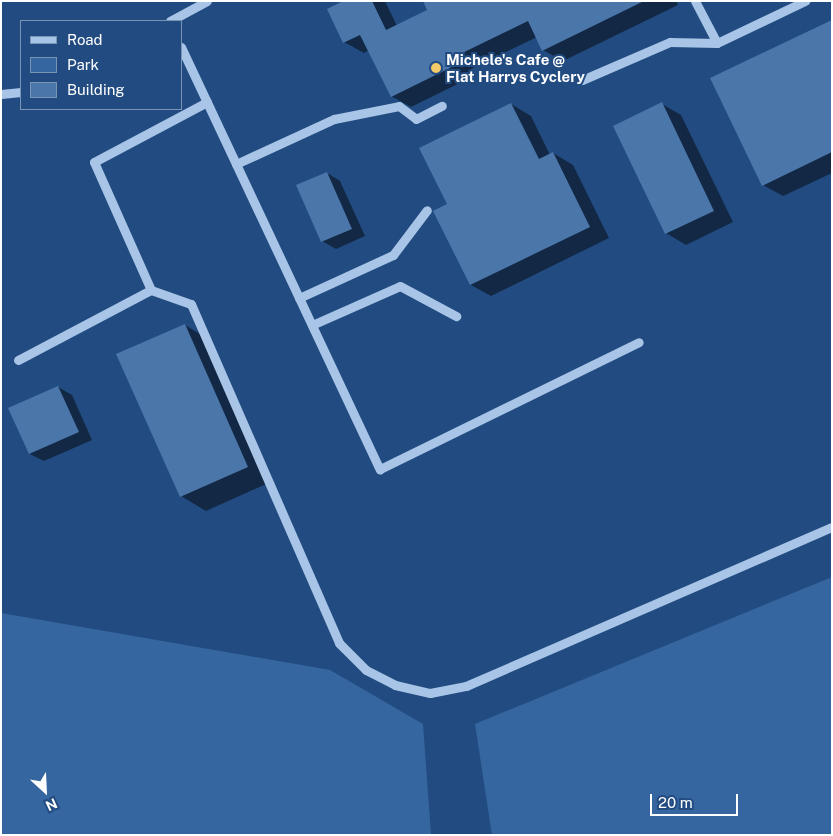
<!DOCTYPE html>
<html>
<head>
<meta charset="utf-8">
<style>
  body { margin:0 }
  #map { position:relative; width:833px; height:836px; overflow:hidden; background:#224c81; font-family:"Public Sans",sans-serif }
  div>[style] { position:absolute }
  [style*='--x'] { left:calc(var(--x)*1px); top:calc(var(--y)*1px); width:calc(var(--w)*1px); rotate:calc(var(--a)*1deg) }
  .green>* { inset:0; background:#36669f }
  .shadow>* { inset:0; background:#0007 }
  .building>* { inset:0; background:#4b76aa }
  .minor>* { height:9px; margin:-4.5px; padding:0 4.5px; transform-origin:4.5px; border-radius:4.5px; background:#a8c5e7 }
  .dots>* { width:14px; height:14px; translate:-50% -50%; box-sizing:border-box; border:2px solid #224c81; border-radius:50% }
  span { translate:-50% -50%; white-space:nowrap; text-align:center; line-height:1.15; -webkit-text-stroke:4px #224c81; paint-order:stroke }
  .poi-label { font-size:15px; color:#fff; font-weight:700 }
  .left { translate:0 -50%; text-align:left }
  .frame { position:absolute; inset:0; border:2px solid #fff; pointer-events:none }
  .legend { position:absolute; left:20px; top:20px; width:162px; height:90px; box-sizing:border-box; background:#224c81; border:1px solid #7a94b3; margin:0; padding:6px 9px; list-style:none; font-size:15px; color:#fff }
  .legend li { display:flex; align-items:center; gap:10px; height:25px }
  .legend b { width:25px; border:1px solid #7a94b3 }
  .north { position:absolute; left:20px; top:766px; width:50px; height:50px; -webkit-text-stroke:4px #224c81; paint-order:stroke; rotate:155deg; font-size:14px; font-weight:700; line-height:20px; text-align:center; color:#fff }
  .north::after { content:''; display:block; margin:auto; width:18px; height:22px; background:#fff; clip-path:polygon(50% 0,100% 100%,50% 72%,0 100%) }
  .scale { position:absolute; left:650px; top:794px; width:88px; height:22px; box-sizing:border-box; border:2px solid #fff; border-top:0; padding-left:6px; font-size:15px; line-height:18px; white-space:nowrap; color:#fff; -webkit-text-stroke:4px #224c81; paint-order:stroke }
</style>
</head>
<body>
<div id="map">
  <div class="green">
    <i style="clip-path:polygon(832px 577px,832px 835px,492px 835px,475px 724px)"></i>
    <i style="clip-path:polygon(1px 613px,330px 670px,423px 724px,431px 835px,1px 835px)"></i>
  </div>
  <div class="shadow">
    <i style="clip-path:polygon(345px 1px,385px 1px,397px 26px,429px 10px,424px 1px,676px 1px,678px 5px,563px 61px,543px 50px,537px 37px,471px 69px,474px 76px,411px 107px,391px 96px,369px 50px,364px 53px,344px 42px)"></i>
    <i style="clip-path:polygon(832px 21px,832px 173px,783px 196px,763px 185px)"></i>
    <i style="clip-path:polygon(511px 104px,531px 116px,550px 155px,553px 153px,573px 165px,609px 238px,491px 296px,471px 285px,448px 205px)"></i>
    <i style="clip-path:polygon(662px 104px,681px 115px,733px 222px,686px 245px,666px 233px)"></i>
    <i style="clip-path:polygon(327px 173px,340px 181px,365px 236px,336px 249px,322px 241px)"></i>
    <i style="clip-path:polygon(185px 325px,210px 340px,273px 481px,206px 511px,181px 496px)"></i>
    <i style="clip-path:polygon(58px 387px,72px 395px,92px 440px,44px 461px,30px 454px,10px 409px)"></i>
  </div>
  <div class="building">
    <i style="clip-path:polygon(343px 1px,372px 1px,386px 30px,427px 10px,423px 1px,644px 1px,542px 51px,528px 21px,452px 58px,456px 65px,391px 97px,360px 35px,343px 43px,327px 9px)"></i>
    <i style="clip-path:polygon(832px 20px,832px 152px,762px 186px,710px 78px)"></i>
    <i style="clip-path:polygon(662px 102px,714px 211px,665px 234px,613px 126px)"></i>
    <i style="clip-path:polygon(511px 103px,539px 159px,553px 152px,590px 227px,470px 285px,433px 211px,447px 204px,419px 148px)"></i>
    <i style="clip-path:polygon(327px 172px,352px 229px,321px 242px,296px 185px)"></i>
    <i style="clip-path:polygon(185px 324px,248px 467px,180px 497px,116px 354px)"></i>
    <i style="clip-path:polygon(58px 386px,79px 432px,29px 454px,8px 408px)"></i>
  </div>
  <div class="minor">
    <i style="--x:695;--y:1;--w:47;--a:62.4"></i>
    <i style="--x:717;--y:43;--w:98;--a:-25.5"></i>
    <i style="--x:170;--y:21;--w:42;--a:-28.4"></i>
    <i style="--x:181;--y:47;--w:467;--a:64.8"></i>
    <i style="--x:380;--y:469;--w:288;--a:-26.1"></i>
    <i style="--x:582;--y:80;--w:96;--a:-23.4"></i>
    <i style="--x:670;--y:42;--w:47;--a:1.2"></i>
    <i style="--x:1;--y:94;--w:20;--a:-6"></i>
    <i style="--x:236;--y:164;--w:108;--a:-24.7"></i>
    <i style="--x:334;--y:119;--w:66;--a:-11.3"></i>
    <i style="--x:399;--y:106;--w:21;--a:37"></i>
    <i style="--x:416;--y:119;--w:29;--a:-27"></i>
    <i style="--x:151;--y:290;--w:42;--a:19.3"></i>
    <i style="--x:191;--y:304;--w:370;--a:66.4"></i>
    <i style="--x:339;--y:643;--w:38;--a:45"></i>
    <i style="--x:366;--y:670;--w:33;--a:27"></i>
    <i style="--x:395;--y:685;--w:36;--a:13"></i>
    <i style="--x:430;--y:693;--w:37;--a:-11"></i>
    <i style="--x:466;--y:686;--w:399;--a:-23.5"></i>
    <i style="--x:299;--y:298;--w:103;--a:-24.6"></i>
    <i style="--x:393;--y:255;--w:56;--a:-52.9"></i>
    <i style="--x:312;--y:325;--w:96;--a:-23.9"></i>
    <i style="--x:400;--y:286;--w:64;--a:28.2"></i>
    <i style="--x:18;--y:360;--w:150;--a:-27.8"></i>
    <i style="--x:151;--y:290;--w:140;--a:-114"></i>
    <i style="--x:94;--y:162;--w:128;--a:-28"></i>
  </div>
  <div class="dots">
    <i style="left:436px;top:68px;background:#f3cb6b"></i>
  </div>
  <div class="poi-label">
    <span class="left" style="left:446px;top:68px">Michele's Cafe @<br>Flat Harrys Cyclery</span>
  </div>
  <div class="frame"></div>
  <ul class="legend">
  <li><b style="height:6px;background:#a8c5e7"></b>Road</li>
  <li><b style="height:14px;background:#36669f"></b>Park</li>
  <li><b style="height:14px;background:#4b76aa"></b>Building</li>
  </ul>
  <div class="north">N</div>
  <div class="scale">20 m</div>
</div>
</body>
</html>
